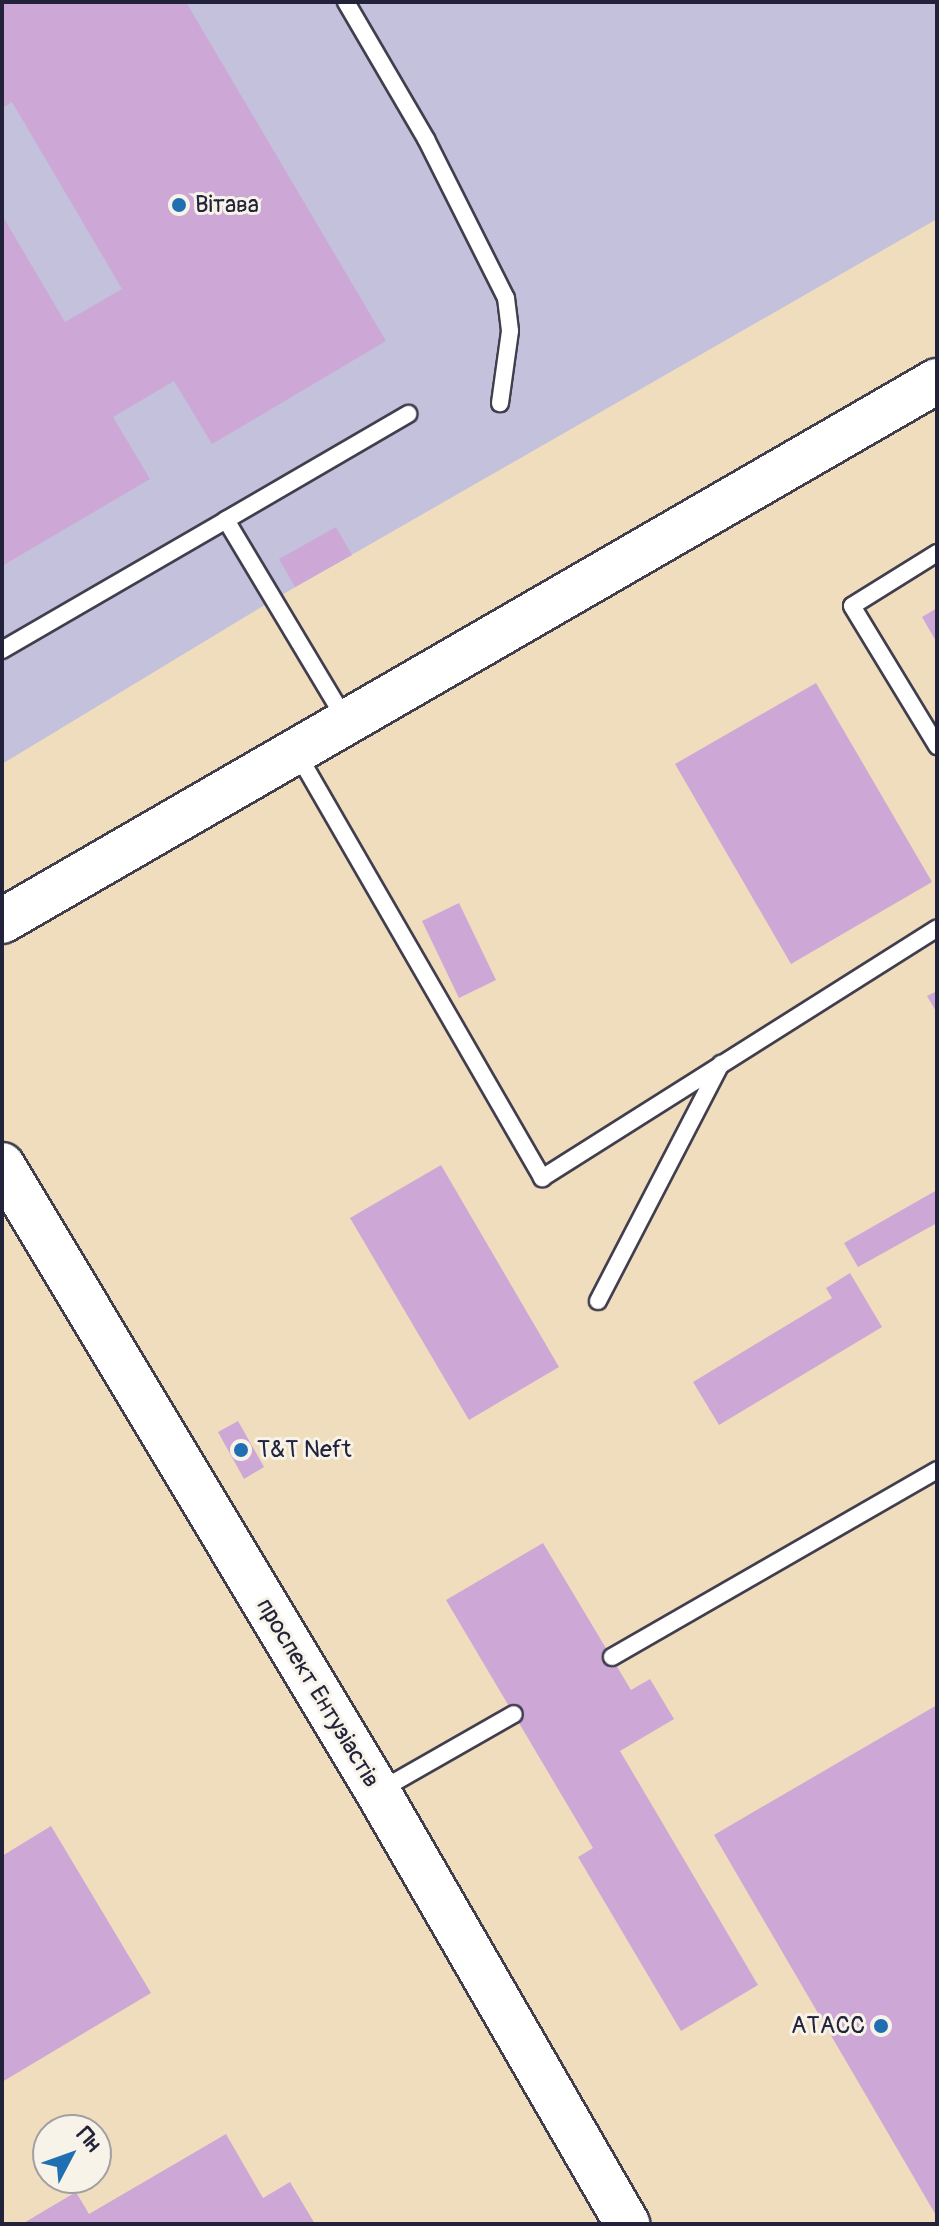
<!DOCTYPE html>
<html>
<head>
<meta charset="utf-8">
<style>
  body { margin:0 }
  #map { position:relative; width:939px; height:2226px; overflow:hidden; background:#f0ddbd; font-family:Pangolin,sans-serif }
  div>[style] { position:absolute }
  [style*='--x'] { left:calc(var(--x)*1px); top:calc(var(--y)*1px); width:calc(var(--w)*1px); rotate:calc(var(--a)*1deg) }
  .industrial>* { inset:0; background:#c3c1db }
  .building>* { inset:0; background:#cda8d7 }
  .roads { filter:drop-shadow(2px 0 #413e4e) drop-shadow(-2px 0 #413e4e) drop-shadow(0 2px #413e4e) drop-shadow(0 -2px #413e4e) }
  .lane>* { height:16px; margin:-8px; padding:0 8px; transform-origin:8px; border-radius:8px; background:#fff }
  .secondary>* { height:44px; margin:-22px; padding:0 22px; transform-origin:22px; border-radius:22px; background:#fff }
  .dots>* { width:22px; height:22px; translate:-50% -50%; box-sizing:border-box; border:4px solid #f7f3e8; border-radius:50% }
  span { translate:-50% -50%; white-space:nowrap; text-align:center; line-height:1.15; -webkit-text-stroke:6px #f7f3e8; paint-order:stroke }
  .poi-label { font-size:24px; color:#22223b }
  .left { translate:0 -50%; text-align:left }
  .right { translate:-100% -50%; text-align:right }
  .street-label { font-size:24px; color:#22223b }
  .frame { position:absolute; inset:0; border:4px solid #22223b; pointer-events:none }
  .north { position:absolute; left:32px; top:2114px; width:80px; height:80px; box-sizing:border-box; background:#f7f3e8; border:2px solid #a29fa3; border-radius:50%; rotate:49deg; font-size:22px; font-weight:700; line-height:32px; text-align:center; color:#22223b }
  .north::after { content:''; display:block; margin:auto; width:28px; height:36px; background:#1f6fb2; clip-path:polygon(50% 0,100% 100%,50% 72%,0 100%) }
</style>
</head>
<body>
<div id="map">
  <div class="industrial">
    <i style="clip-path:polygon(2px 2px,937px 2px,937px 219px,273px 600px,2px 764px)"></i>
  </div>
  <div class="building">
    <i style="clip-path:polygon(2px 2px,186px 2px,386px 341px,212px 444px,174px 381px,113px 417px,150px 479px,2px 566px,2px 215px,65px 322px,122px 289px,12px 102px,2px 108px)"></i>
    <i style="clip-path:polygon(336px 527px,352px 555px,295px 587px,279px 559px)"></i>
    <i style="clip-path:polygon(937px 608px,937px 643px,922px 617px)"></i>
    <i style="clip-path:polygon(816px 683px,932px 882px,791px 964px,675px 764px)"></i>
    <i style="clip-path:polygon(459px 903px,496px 980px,459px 998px,422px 921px)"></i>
    <i style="clip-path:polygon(937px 991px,937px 1013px,927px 996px)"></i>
    <i style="clip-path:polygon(441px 1165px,559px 1367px,469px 1420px,350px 1218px)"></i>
    <i style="clip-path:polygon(937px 1190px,937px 1223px,858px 1267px,844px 1243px)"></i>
    <i style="clip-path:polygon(850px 1273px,882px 1327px,719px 1425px,693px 1382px,832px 1298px,826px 1288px)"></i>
    <i style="clip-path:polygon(238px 1421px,264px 1467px,244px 1479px,218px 1432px)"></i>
    <i style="clip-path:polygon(543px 1543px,631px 1690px,650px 1679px,674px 1719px,620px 1751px,758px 1985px,681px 2031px,578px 1857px,593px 1848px,446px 1600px)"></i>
    <i style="clip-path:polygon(937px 1705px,937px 2217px,714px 1835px)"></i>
    <i style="clip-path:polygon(51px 1826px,151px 1993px,2px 2082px,2px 1856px)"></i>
    <i style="clip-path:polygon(226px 2134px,263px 2198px,290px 2182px,315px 2224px,22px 2224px,76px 2192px,89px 2214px)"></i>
  </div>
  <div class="roads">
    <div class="lane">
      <i style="--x:346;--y:2;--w:159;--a:59.7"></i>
      <i style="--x:426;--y:139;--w:178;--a:63.3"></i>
      <i style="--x:506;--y:298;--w:33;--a:83"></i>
      <i style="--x:510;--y:331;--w:73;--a:97.9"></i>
      <i style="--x:226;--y:520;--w:211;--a:-30.2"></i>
      <i style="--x:937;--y:553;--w:100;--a:148.1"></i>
      <i style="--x:852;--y:606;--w:164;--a:58.7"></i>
      <i style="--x:2;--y:650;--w:259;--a:-30.1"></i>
      <i style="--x:226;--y:520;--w:235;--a:59.1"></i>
      <i style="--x:297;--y:753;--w:491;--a:60"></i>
      <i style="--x:542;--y:1178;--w:467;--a:-32.3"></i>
      <i style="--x:598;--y:1301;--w:267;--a:-62.6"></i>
      <i style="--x:612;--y:1657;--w:375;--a:-29.9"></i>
      <i style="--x:379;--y:1791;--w:155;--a:-29.7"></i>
    </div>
    <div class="secondary">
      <i style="--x:2;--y:921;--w:1080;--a:-30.01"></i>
      <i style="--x:2;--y:1165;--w:731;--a:59.05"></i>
      <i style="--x:378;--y:1792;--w:499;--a:60"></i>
    </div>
  </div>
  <div class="dots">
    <i style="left:179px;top:205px;background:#1f6fb2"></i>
    <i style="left:241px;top:1450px;background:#1f6fb2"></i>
    <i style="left:881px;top:2026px;background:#1f6fb2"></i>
  </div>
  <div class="poi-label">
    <span class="left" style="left:195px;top:205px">Вітава</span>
    <span class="left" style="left:257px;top:1450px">T&amp;T Neft</span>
    <span class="right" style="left:865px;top:2026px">АТАСС</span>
  </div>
  <div class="street-label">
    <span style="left:318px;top:1693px;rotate:59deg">проспект Ентузіастів</span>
  </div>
  <div class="frame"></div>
  <div class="north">Пн</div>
</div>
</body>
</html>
